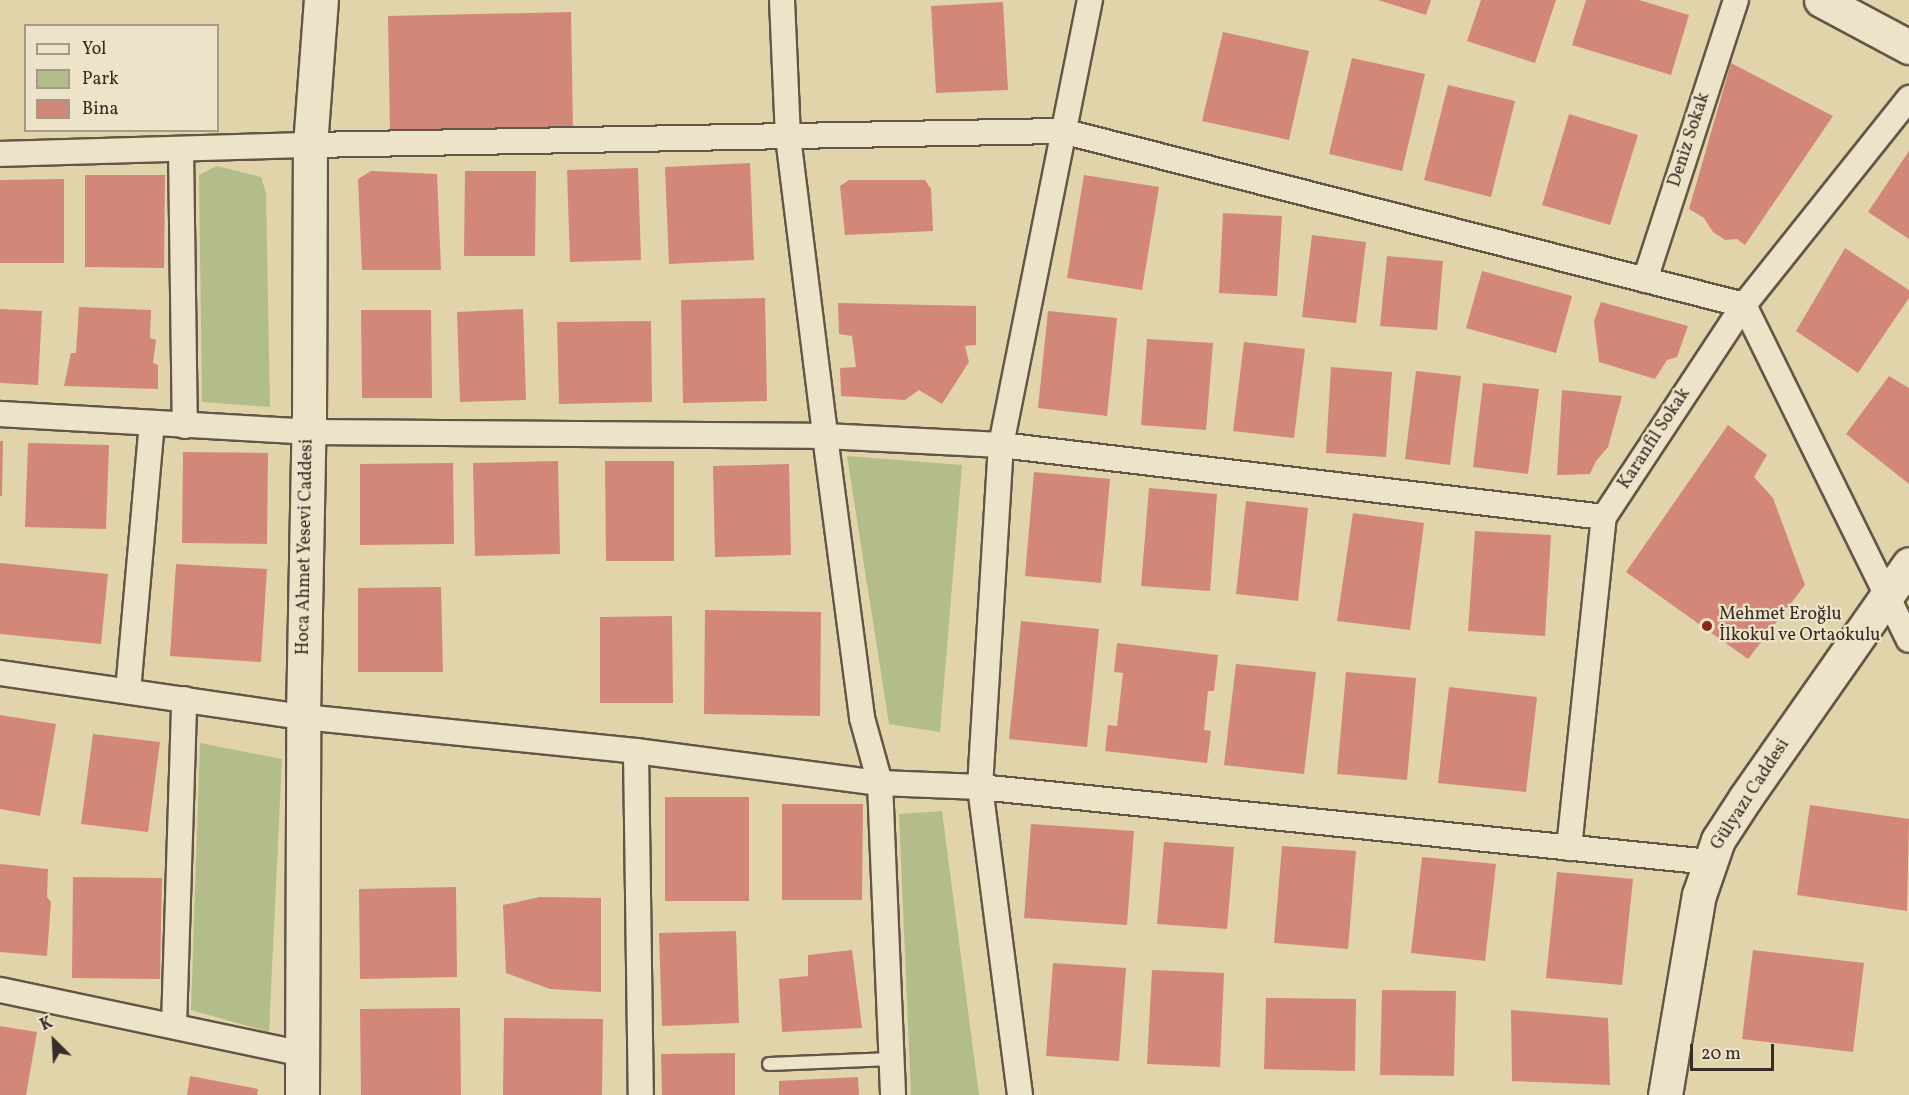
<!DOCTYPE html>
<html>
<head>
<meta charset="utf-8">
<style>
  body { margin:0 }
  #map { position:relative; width:1909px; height:1095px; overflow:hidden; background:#e1d4ab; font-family:Vollkorn,serif }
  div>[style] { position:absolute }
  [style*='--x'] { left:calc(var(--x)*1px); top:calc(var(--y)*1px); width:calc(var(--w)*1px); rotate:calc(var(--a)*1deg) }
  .green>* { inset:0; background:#b2bd89 }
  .building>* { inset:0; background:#d28778 }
  .roads { filter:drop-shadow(2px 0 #625647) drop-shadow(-2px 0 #625647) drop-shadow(0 2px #625647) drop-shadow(0 -2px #625647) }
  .lane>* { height:12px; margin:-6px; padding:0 6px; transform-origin:6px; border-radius:6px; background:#ece3c8 }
  .street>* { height:24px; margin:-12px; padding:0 12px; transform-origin:12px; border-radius:12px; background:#ece3c8 }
  .secondary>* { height:33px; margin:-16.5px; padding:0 16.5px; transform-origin:16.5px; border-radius:16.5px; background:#ece3c8 }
  .dots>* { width:16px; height:16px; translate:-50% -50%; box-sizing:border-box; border:3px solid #ece3c8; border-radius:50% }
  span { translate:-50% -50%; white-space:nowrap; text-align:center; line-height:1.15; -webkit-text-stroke:4.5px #ece3c8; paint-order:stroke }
  .street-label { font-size:18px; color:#382c26 }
  .poi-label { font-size:18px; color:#382c26 }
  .left { translate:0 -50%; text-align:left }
  .legend { position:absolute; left:24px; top:24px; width:195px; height:108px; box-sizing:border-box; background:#ece3c8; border:2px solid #a49a87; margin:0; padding:8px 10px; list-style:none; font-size:18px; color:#382c26 }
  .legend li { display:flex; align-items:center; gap:12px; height:30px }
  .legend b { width:30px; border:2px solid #a49a87 }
  .north { position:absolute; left:24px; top:1011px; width:60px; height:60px; -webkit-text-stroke:4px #ece3c8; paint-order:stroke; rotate:336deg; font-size:16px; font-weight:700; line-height:24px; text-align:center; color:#382c26 }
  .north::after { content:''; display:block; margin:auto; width:21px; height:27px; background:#382c26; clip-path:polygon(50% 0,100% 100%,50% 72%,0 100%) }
  .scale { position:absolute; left:1690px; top:1044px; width:84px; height:27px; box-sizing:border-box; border:3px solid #382c26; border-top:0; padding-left:8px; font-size:18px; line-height:21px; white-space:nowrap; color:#382c26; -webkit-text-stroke:4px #ece3c8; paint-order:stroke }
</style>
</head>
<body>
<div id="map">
  <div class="green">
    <i style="clip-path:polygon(217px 166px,261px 177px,266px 193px,270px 407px,202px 402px,199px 175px)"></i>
    <i style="clip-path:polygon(847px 456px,962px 465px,940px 732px,889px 724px)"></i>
    <i style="clip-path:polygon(200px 743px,282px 759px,269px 1032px,191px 1010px)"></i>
    <i style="clip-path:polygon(942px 811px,979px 1095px,911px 1095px,899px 814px)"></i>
  </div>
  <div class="building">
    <i style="clip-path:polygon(1378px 0,1431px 0,1426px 15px)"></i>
    <i style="clip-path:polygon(1481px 0,1556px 0,1535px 63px,1467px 41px)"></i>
    <i style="clip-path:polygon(1586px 0,1639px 0,1689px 15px,1671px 75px,1572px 45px)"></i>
    <i style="clip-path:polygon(1003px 2px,1008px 90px,936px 93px,931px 6px)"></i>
    <i style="clip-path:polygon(571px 12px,573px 130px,390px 133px,388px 16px)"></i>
    <i style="clip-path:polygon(1223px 32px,1309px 51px,1289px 140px,1202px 121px)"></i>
    <i style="clip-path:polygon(1352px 58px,1425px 74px,1402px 171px,1329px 154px)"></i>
    <i style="clip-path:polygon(1731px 63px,1833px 116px,1745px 245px,1737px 239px,1725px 240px,1713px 232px,1704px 218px,1689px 209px)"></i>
    <i style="clip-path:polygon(1448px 85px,1515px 101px,1491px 197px,1424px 180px)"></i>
    <i style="clip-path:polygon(1569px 114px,1638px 135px,1610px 225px,1542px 205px)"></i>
    <i style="clip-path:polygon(1909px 151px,1909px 239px,1868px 212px)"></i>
    <i style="clip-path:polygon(750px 163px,754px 260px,669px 264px,665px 167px)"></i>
    <i style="clip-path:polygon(638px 168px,641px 260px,570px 262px,567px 170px)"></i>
    <i style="clip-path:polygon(371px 171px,437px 174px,441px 270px,362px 270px,358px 179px)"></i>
    <i style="clip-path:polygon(465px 171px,536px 171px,535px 256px,464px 256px)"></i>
    <i style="clip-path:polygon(85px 175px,165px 175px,164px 268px,85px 267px)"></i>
    <i style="clip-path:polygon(1084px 175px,1159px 187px,1142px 290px,1067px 278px)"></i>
    <i style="clip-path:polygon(64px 179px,64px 263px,0 263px,0 180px)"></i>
    <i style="clip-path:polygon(849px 180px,925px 180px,931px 189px,933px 231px,845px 235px,840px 186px)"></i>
    <i style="clip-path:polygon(1223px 213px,1282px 216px,1277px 296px,1219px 293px)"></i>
    <i style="clip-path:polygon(1312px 235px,1366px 242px,1356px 323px,1302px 317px)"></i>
    <i style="clip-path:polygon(1845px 248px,1909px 290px,1909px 298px,1858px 373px,1796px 331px)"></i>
    <i style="clip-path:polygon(1387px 256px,1443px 261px,1437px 330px,1380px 326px)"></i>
    <i style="clip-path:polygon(1482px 271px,1572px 296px,1556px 353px,1466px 328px)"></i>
    <i style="clip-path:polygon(765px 298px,767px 401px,683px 403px,681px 300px)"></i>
    <i style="clip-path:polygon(1601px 302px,1688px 326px,1677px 357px,1667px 360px,1655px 379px,1599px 362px,1594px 321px)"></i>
    <i style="clip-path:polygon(838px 303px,976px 306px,976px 345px,965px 346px,969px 362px,942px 404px,919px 390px,905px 400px,841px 396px,840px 368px,856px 367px,852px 336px,839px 334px)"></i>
    <i style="clip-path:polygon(79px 307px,151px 310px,150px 338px,156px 340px,153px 363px,158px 365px,158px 389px,64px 386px,71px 353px,76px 353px)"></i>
    <i style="clip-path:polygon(0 309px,42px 311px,38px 385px,0 383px)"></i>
    <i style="clip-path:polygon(523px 309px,526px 400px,460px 402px,457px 312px)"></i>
    <i style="clip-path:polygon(361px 310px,431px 310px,432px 398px,362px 398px)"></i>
    <i style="clip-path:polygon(1048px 311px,1117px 318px,1107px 416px,1038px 408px)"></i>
    <i style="clip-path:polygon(651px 321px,652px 402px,559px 404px,557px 322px)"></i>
    <i style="clip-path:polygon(1147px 339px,1213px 343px,1206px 430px,1141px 425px)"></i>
    <i style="clip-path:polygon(1244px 342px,1305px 349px,1294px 438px,1233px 431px)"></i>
    <i style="clip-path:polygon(1331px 367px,1392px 372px,1386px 457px,1326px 453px)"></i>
    <i style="clip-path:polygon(1416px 371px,1461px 376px,1450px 465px,1405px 459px)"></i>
    <i style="clip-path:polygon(1889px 376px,1909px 388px,1909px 484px,1846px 434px)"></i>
    <i style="clip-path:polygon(1483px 383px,1539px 389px,1528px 474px,1473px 467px)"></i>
    <i style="clip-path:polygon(1562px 390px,1622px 396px,1608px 447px,1596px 461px,1590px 474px,1557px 475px)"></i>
    <i style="clip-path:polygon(1728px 425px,1767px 455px,1754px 477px,1773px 498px,1805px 585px,1748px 659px,1626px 572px)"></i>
    <i style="clip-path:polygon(0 441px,3px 441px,2px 496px,0 496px)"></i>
    <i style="clip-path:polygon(28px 443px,109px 445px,106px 529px,25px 527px)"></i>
    <i style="clip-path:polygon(183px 452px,268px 453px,267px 544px,182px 543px)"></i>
    <i style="clip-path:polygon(558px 461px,560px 554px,475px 556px,473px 463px)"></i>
    <i style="clip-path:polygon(605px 461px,674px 461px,674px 561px,606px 561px)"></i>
    <i style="clip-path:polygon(453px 463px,454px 544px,360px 545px,360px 464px)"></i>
    <i style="clip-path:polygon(789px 464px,791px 555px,715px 557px,713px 466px)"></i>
    <i style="clip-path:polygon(1034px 472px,1110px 479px,1101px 583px,1025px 576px)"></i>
    <i style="clip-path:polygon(1149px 488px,1217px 494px,1210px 591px,1141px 586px)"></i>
    <i style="clip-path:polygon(1246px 501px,1308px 508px,1298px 601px,1236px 594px)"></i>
    <i style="clip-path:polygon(1353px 513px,1424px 523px,1410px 630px,1337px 621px)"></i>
    <i style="clip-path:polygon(1475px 531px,1551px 535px,1545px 636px,1468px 631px)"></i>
    <i style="clip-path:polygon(0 563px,108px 574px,101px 644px,0 634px)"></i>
    <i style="clip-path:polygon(176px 564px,267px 569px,261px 662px,170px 656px)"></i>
    <i style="clip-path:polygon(441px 587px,443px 672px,358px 672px,358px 588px)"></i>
    <i style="clip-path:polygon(705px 610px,821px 612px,820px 716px,704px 714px)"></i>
    <i style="clip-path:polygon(672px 616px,673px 703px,600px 703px,600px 617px)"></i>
    <i style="clip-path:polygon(1021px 621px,1099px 629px,1087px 747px,1009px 739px)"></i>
    <i style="clip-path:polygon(1117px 643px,1218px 655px,1214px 691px,1208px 691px,1204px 730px,1211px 731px,1207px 763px,1105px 751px,1108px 725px,1117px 726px,1123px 673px,1114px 672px)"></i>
    <i style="clip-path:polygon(1236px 664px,1316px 672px,1304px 774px,1224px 765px)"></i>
    <i style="clip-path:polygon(1346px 672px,1416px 678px,1407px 780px,1337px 774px)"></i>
    <i style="clip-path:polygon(1449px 687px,1537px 697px,1526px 792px,1438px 783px)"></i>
    <i style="clip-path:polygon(0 715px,56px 724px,40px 816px,0 809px)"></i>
    <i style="clip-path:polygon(93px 734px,160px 742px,148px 832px,81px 824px)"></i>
    <i style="clip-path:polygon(665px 797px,749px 797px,749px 901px,665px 901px)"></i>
    <i style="clip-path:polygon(782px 804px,863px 804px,862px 900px,782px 900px)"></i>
    <i style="clip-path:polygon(1810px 805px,1909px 819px,1907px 911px,1797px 895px)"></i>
    <i style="clip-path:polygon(1031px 824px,1134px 831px,1127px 925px,1024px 918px)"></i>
    <i style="clip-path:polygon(1164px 842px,1234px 847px,1227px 929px,1157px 924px)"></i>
    <i style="clip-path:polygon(1282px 846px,1356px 851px,1348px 949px,1274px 943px)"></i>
    <i style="clip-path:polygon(1422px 857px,1496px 864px,1485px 961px,1411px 953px)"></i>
    <i style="clip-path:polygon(0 864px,48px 869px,47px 897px,51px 902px,47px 956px,0 952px)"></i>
    <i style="clip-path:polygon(1557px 872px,1633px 879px,1622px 985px,1546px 978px)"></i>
    <i style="clip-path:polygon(73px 877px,162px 878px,160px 979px,72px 978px)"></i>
    <i style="clip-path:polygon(456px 887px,457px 977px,360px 979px,359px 889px)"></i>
    <i style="clip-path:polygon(540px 897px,601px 898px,601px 992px,550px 989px,506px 973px,503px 905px)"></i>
    <i style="clip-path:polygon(736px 931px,739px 1023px,662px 1026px,659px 933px)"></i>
    <i style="clip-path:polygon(852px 950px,862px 1028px,782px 1032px,779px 979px,808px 976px,808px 955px)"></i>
    <i style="clip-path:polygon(1753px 950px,1864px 963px,1853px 1052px,1742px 1039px)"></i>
    <i style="clip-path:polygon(1053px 963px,1126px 968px,1119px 1061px,1046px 1056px)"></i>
    <i style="clip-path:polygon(1152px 970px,1224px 973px,1220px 1067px,1147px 1064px)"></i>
    <i style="clip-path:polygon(1382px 990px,1456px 991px,1454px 1076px,1380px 1075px)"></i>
    <i style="clip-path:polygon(1266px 998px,1356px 999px,1355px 1071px,1264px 1069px)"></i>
    <i style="clip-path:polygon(460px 1008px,461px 1095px,361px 1095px,360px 1009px)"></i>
    <i style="clip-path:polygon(1511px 1010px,1608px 1018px,1610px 1085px,1512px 1081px)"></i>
    <i style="clip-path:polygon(504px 1018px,603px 1019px,602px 1095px,503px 1095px)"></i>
    <i style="clip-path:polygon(0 1026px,37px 1032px,26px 1095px,0 1095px)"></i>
    <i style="clip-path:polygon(735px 1053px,735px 1095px,662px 1095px,661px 1054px)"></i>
    <i style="clip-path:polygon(190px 1076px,258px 1089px,257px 1095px,187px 1095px)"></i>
    <i style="clip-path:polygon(858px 1077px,859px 1095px,779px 1095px,779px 1081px)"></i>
  </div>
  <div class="roads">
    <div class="lane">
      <i style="--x:769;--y:1064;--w:123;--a:-2.3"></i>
    </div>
    <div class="street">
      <i style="--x:782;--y:0;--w:137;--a:87.5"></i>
      <i style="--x:788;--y:137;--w:301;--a:82.9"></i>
      <i style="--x:825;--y:436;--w:284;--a:82.5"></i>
      <i style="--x:862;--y:718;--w:67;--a:74.5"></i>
      <i style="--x:880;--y:783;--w:312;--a:87.6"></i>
      <i style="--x:181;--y:150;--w:276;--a:89.2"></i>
      <i style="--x:0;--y:154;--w:310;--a:-1.7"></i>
      <i style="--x:310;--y:145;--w:752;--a:-1.07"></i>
      <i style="--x:1062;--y:131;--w:704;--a:14.31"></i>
      <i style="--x:1744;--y:305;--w:373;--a:63.8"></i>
      <i style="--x:1645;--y:280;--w:294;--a:-72"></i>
      <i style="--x:0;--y:414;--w:310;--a:3.3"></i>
      <i style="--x:309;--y:432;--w:516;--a:0.44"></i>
      <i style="--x:825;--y:436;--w:176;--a:2.9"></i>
      <i style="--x:1001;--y:445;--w:607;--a:6.81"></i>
      <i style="--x:0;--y:673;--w:306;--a:8.3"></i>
      <i style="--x:303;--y:717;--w:335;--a:5.8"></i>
      <i style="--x:636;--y:751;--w:246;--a:7.5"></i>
      <i style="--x:880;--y:783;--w:100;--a:2.3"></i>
      <i style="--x:980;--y:787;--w:733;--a:5.87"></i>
      <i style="--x:128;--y:691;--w:268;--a:-84.9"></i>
      <i style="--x:636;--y:751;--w:344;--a:89.2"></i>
      <i style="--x:1569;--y:848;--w:333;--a:-84"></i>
      <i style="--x:1604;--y:517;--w:254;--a:-56.6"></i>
      <i style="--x:1744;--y:305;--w:265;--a:-51.4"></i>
      <i style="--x:0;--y:990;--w:310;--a:11.9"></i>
      <i style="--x:174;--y:1026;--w:327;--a:-88.2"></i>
      <i style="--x:1020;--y:1095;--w:311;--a:-97.4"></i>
      <i style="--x:980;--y:787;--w:343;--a:-86.5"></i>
      <i style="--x:1001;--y:445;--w:454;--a:-78.7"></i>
    </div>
    <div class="secondary">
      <i style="--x:1821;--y:0;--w:100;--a:28.1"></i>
      <i style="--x:302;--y:1095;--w:378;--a:-89.8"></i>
      <i style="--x:303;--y:717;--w:299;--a:-88.9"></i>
      <i style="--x:309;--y:418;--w:273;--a:-89.8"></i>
      <i style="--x:310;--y:145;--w:145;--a:-85.7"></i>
      <i style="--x:1665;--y:1095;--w:203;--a:-80.4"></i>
      <i style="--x:1699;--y:895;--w:58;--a:-70.9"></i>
      <i style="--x:1718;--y:840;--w:51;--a:-56.9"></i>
      <i style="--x:1746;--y:797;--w:284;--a:-55"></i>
    </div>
  </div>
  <div class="dots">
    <i style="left:1707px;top:626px;background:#8f2418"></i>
  </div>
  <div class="street-label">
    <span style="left:1690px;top:140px;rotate:-72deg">Deniz Sokak</span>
    <span style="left:1655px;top:439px;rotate:-57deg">Karanfil Sokak</span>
    <span style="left:306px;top:547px;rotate:-89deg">Hoca Ahmet Yesevi Caddesi</span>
    <span style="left:1751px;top:795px;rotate:-57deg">Gülyazı Caddesi</span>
  </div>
  <div class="poi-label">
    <span class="left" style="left:1719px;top:626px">Mehmet Eroğlu<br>İlkokul ve Ortaokulu</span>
  </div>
  <ul class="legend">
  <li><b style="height:8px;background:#ece3c8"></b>Yol</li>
  <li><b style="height:16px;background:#b2bd89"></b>Park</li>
  <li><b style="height:16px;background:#d28778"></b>Bina</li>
  </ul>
  <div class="north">K</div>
  <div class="scale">20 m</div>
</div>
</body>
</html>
